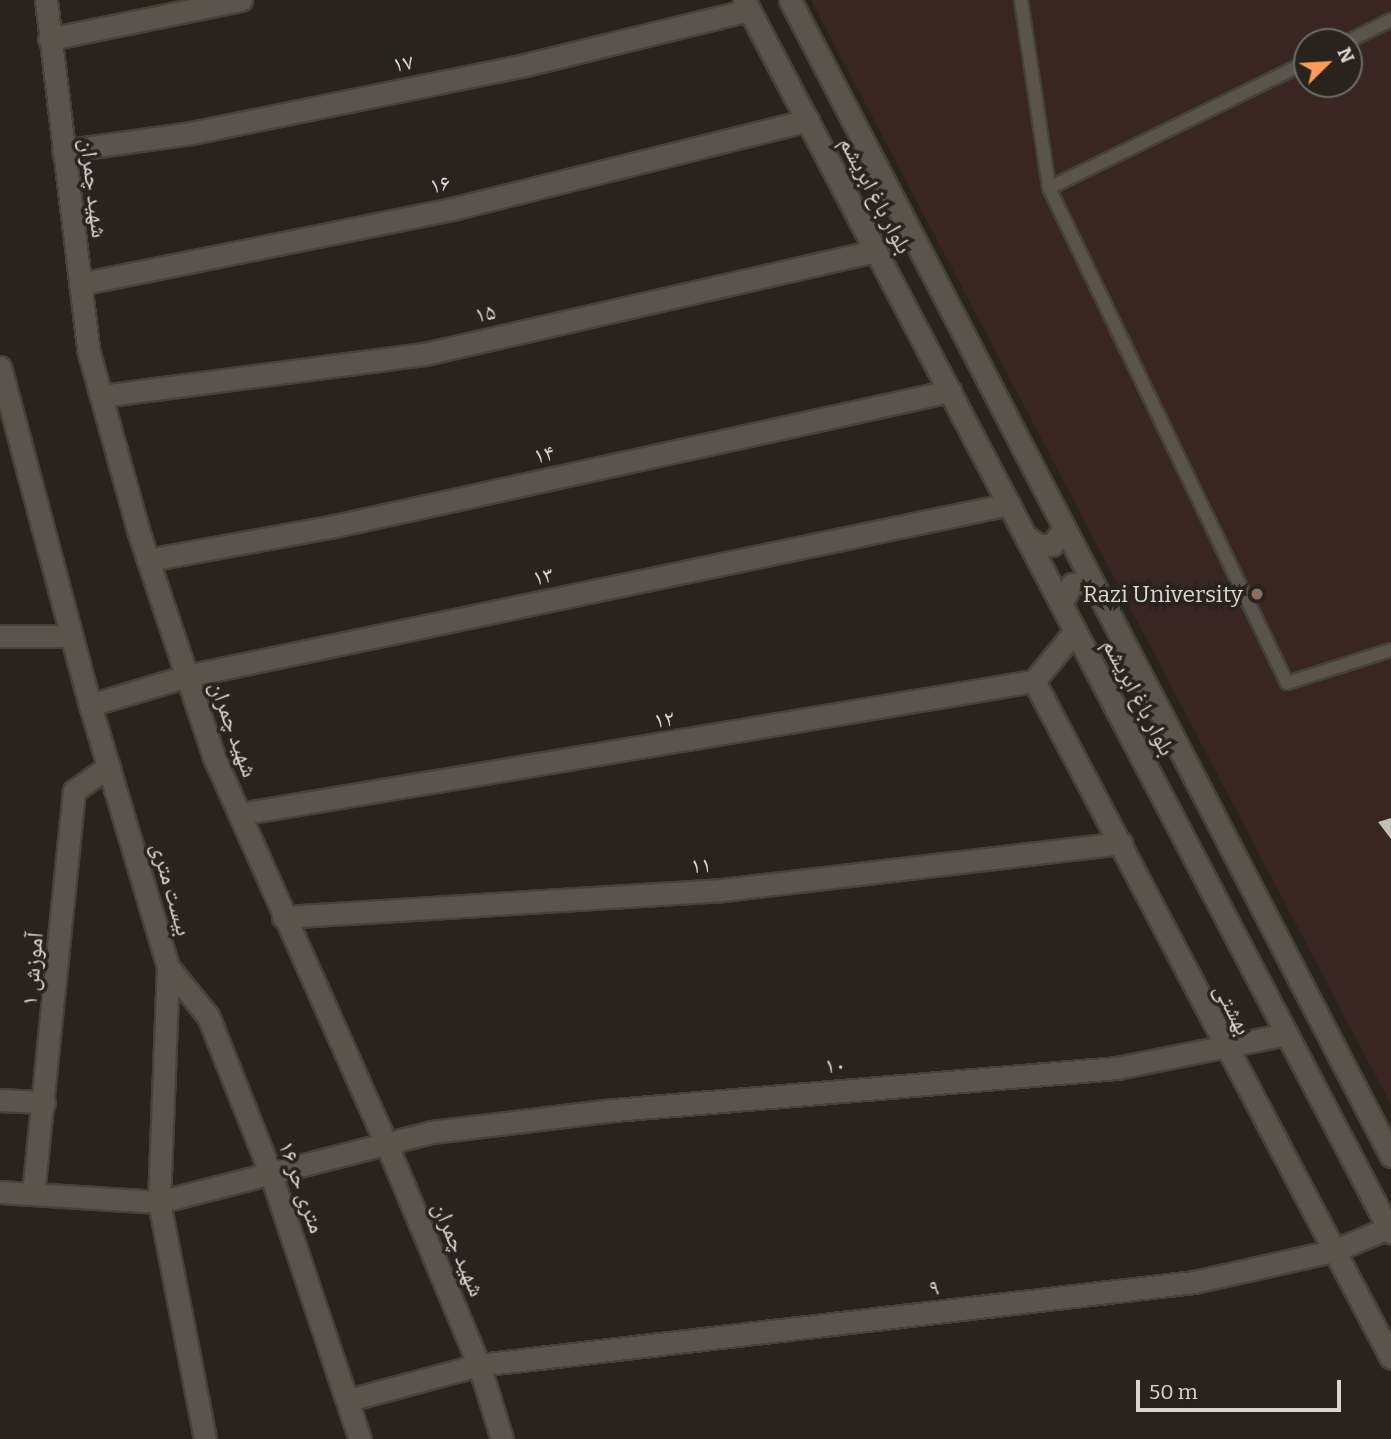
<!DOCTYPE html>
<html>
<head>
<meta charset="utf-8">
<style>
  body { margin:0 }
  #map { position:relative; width:1391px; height:1439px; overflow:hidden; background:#28231d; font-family:Bitter,"Noto Naskh Arabic",serif }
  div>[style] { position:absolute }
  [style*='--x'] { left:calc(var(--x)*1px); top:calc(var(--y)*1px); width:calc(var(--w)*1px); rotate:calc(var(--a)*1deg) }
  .education>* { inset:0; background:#392622 }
  .building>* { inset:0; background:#c2bdb5 }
  .roads { filter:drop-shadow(2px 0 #45413c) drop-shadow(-2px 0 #45413c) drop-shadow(0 2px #45413c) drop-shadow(0 -2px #45413c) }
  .lane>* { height:12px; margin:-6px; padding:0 6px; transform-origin:6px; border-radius:6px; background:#5a544d }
  .street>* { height:21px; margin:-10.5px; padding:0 10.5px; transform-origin:10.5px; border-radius:10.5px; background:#5a544d }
  .secondary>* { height:21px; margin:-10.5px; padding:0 10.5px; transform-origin:10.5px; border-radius:10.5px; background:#5a544d }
  .dots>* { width:19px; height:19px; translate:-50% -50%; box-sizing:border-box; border:4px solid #28231d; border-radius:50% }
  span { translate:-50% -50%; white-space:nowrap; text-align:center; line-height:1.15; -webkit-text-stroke:7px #28231d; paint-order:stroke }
  .street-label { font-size:23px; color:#dad7d3 }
  .poi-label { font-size:23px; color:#dad7d3 }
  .right { translate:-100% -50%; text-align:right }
  .north { position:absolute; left:1293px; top:28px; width:70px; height:70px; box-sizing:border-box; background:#28231d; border:2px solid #6f6b66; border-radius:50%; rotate:66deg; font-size:19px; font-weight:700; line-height:28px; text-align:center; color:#dad7d3 }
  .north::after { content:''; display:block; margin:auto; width:24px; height:32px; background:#ff9b5a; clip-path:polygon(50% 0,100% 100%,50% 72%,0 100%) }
  .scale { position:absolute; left:1136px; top:1380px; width:205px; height:32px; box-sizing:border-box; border:4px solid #dad7d3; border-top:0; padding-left:9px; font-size:21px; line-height:24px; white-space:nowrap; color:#dad7d3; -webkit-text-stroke:5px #28231d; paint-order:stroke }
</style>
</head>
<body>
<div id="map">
  <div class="education">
    <i style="clip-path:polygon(evenodd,811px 0,1391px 0,1391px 1105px,811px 0,1307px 42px,1349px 42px,1349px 84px,1307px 84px,1307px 42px)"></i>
  </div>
  <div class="building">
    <i style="clip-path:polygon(1391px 818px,1391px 839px,1378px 822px)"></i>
  </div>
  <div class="roads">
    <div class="lane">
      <i style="--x:1021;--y:0;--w:190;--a:81.5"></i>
      <i style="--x:1049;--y:188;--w:549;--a:64.32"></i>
      <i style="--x:1287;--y:683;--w:109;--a:-17.6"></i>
      <i style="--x:1347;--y:42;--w:49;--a:-26.6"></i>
      <i style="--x:1049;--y:188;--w:287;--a:-26"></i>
    </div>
    <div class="street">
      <i style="--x:46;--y:0;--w:356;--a:83.1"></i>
      <i style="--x:89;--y:353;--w:184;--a:74.5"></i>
      <i style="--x:138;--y:530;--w:239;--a:71.5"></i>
      <i style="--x:214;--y:757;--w:423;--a:66"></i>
      <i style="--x:386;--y:1143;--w:241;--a:67.3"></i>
      <i style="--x:479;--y:1365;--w:77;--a:72.7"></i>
      <i style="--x:49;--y:39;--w:196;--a:-11.5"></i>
      <i style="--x:63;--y:151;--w:129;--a:-8"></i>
      <i style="--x:191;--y:133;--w:341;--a:-11.5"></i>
      <i style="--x:525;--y:65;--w:231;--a:-13.8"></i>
      <i style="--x:80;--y:284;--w:379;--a:-11.4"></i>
      <i style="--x:452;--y:209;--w:367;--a:-14"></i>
      <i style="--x:0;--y:367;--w:350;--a:75.1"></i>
      <i style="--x:90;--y:705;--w:273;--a:73.4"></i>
      <i style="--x:168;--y:967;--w:235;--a:92.2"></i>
      <i style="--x:159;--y:1202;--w:241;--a:79"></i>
      <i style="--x:101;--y:396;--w:327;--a:-7.4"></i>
      <i style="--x:425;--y:354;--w:463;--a:-12.9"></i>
      <i style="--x:148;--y:560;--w:185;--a:-10.3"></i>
      <i style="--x:330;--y:527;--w:635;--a:-12.37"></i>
      <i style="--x:0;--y:636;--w:71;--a:0"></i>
      <i style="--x:1034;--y:681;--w:765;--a:62.2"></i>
      <i style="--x:90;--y:705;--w:101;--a:-16.6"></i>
      <i style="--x:187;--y:676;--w:840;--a:-11.82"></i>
      <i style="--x:239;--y:814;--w:806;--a:-9.5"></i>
      <i style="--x:1034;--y:681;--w:65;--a:-50.6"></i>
      <i style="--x:283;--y:917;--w:440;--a:-3.5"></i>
      <i style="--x:722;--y:890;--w:402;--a:-6.7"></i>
      <i style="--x:168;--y:967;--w:63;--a:50.8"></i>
      <i style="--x:208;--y:1016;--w:168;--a:68.3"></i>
      <i style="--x:270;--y:1172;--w:282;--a:71.4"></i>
      <i style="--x:0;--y:1100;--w:44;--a:2.6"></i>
      <i style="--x:0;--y:1192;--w:159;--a:3.6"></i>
      <i style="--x:159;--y:1202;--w:282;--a:-14.4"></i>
      <i style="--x:432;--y:1132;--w:183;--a:-6.9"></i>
      <i style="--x:614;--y:1110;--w:505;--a:-4.77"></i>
      <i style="--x:1117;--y:1068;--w:173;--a:-11.3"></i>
      <i style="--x:33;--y:1194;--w:405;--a:-84.2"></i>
      <i style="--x:74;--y:791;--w:43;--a:-35.5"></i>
      <i style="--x:349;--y:1400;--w:135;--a:-15.1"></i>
      <i style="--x:479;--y:1365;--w:720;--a:-6.62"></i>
      <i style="--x:1194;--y:1282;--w:142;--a:-12.6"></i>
      <i style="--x:1333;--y:1251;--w:60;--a:-22.7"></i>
    </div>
    <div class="secondary">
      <i style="--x:744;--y:0;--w:1392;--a:62.31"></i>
      <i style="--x:790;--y:0;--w:1303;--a:62.53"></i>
      <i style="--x:1027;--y:537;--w:14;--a:36"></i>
      <i style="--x:1038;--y:545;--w:14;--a:0"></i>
      <i style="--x:1052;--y:545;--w:21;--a:-55"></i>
      <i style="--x:1061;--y:603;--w:22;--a:-60"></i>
      <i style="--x:1072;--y:584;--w:20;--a:-9"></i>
    </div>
  </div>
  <div class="dots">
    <i style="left:1257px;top:594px;background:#8d6e63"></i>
  </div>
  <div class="street-label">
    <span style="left:403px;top:63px;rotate:-11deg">۱۷</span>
    <span style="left:440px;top:184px;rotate:-12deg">۱۶</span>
    <span style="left:94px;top:188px;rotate:83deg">شهید چمران</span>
    <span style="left:876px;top:195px;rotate:62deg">بلوار باغ ابریشم</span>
    <span style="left:485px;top:313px;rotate:-13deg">۱۵</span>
    <span style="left:544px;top:454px;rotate:-12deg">۱۴</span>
    <span style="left:543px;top:576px;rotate:-12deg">۱۳</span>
    <span style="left:1139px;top:697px;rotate:62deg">بلوار باغ ابریشم</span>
    <span style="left:664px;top:719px;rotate:-9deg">۱۲</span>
    <span style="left:234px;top:729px;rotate:70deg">شهید چمران</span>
    <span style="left:701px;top:865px;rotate:-4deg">۱۱</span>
    <span style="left:172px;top:889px;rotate:74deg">بیست متری</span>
    <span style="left:32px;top:969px;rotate:-85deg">آموزش ۱</span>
    <span style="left:1233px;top:1009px;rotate:63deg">بهشتی</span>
    <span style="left:835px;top:1065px;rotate:-5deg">۱۰</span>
    <span style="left:302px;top:1187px;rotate:70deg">۱۶ متری حر</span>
    <span style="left:459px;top:1249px;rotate:67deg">شهید چمران</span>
    <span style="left:934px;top:1287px;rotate:-7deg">۹</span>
  </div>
  <div class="poi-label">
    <span class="right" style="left:1243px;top:594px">Razi University</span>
  </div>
  <div class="north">N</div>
  <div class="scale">50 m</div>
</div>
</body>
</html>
